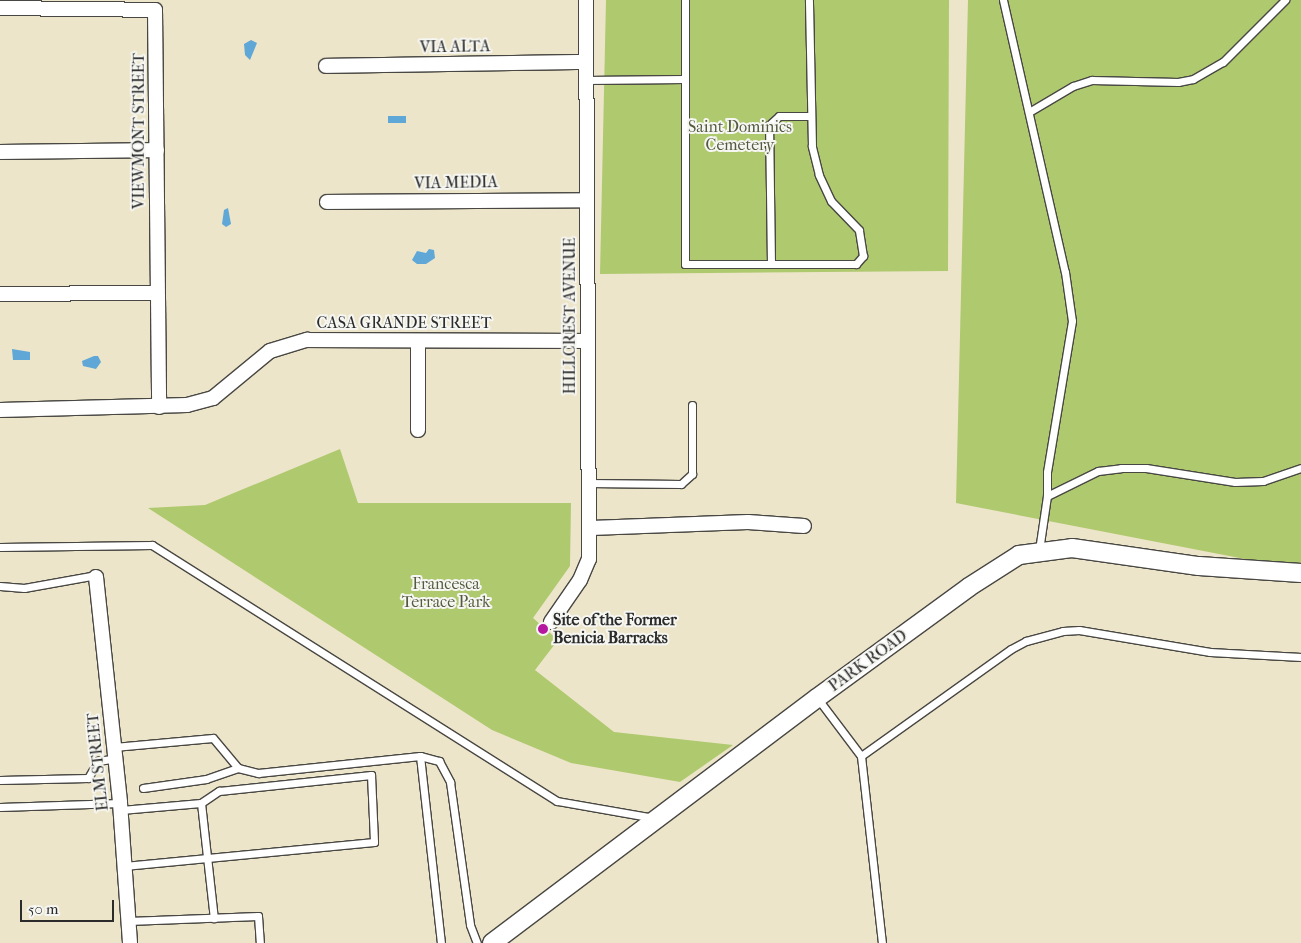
<!DOCTYPE html>
<html>
<head>
<meta charset="utf-8">
<style>
  body { margin:0 }
  #map { position:relative; width:1301px; height:943px; overflow:hidden; background:#ede5c9; font-family:"IM FELL French Canon",serif }
  div>[style] { position:absolute }
  [style*='--x'] { left:calc(var(--x)*1px); top:calc(var(--y)*1px); width:calc(var(--w)*1px); rotate:calc(var(--a)*1deg) }
  .green>* { inset:0; background:#afc96f }
  .water>* { inset:0; background:#5fa7d6 }
  .roads { filter:drop-shadow(1px 0 #484743) drop-shadow(-1px 0 #484743) drop-shadow(0 1px #484743) drop-shadow(0 -1px #484743) }
  .service>* { height:7px; margin:-3.5px; padding:0 3.5px; transform-origin:3.5px; border-radius:3.5px; background:#fff }
  .minor>* { height:14px; margin:-7px; padding:0 7px; transform-origin:7px; border-radius:7px; background:#fff }
  .tertiary>* { height:18px; margin:-9px; padding:0 9px; transform-origin:9px; border-radius:9px; background:#fff }
  .dots>* { width:14px; height:14px; translate:-50% -50%; box-sizing:border-box; border:2px solid #f6f6f2; border-radius:50% }
  span { translate:-50% -50%; white-space:nowrap; text-align:center; line-height:1.15; -webkit-text-stroke:4px #f6f6f2; paint-order:stroke }
  .street-label { font-size:16px; color:#2b2b2b }
  .park-label { font-size:16px; color:#535a3f }
  .poi-label { font-size:16px; color:#2b2b2b; font-weight:700 }
  .left { translate:0 -50%; text-align:left }
  .scale { position:absolute; left:20px; top:900px; width:94px; height:22px; box-sizing:border-box; border:2px solid #2b2b2b; border-top:0; padding-left:6px; font-size:15px; line-height:18px; white-space:nowrap; color:#2b2b2b; -webkit-text-stroke:4px #f6f6f2; paint-order:stroke }
</style>
</head>
<body>
<div id="map">
  <div class="green">
    <i style="clip-path:polygon(606px 0,949px 0,948px 271px,600px 274px)"></i>
    <i style="clip-path:polygon(968px 0,1301px 0,1301px 570px,956px 503px)"></i>
    <i style="clip-path:polygon(340px 449px,358px 503px,571px 503px,570px 566px,533px 618px,558px 640px,535px 670px,614px 732px,733px 745px,680px 782px,571px 763px,492px 730px,148px 508px,205px 505px)"></i>
  </div>
  <div class="water">
    <i style="clip-path:polygon(251px 40px,257px 43px,250px 60px,245px 55px,244px 44px)"></i>
    <i style="clip-path:polygon(388px 116px,406px 116px,406px 123px,388px 123px)"></i>
    <i style="clip-path:polygon(228px 208px,231px 224px,226px 227px,222px 224px,224px 210px)"></i>
    <i style="clip-path:polygon(429px 249px,434px 250px,435px 258px,426px 264px,417px 264px,412px 260px,417px 251px,426px 253px)"></i>
    <i style="clip-path:polygon(12px 349px,30px 352px,30px 360px,13px 360px)"></i>
    <i style="clip-path:polygon(94px 356px,98px 356px,101px 362px,96px 369px,83px 366px,82px 361px)"></i>
  </div>
  <div class="roads">
    <div class="service">
      <i style="--x:685;--y:0;--w:264;--a:90"></i>
      <i style="--x:685;--y:264;--w:171;--a:0"></i>
      <i style="--x:856;--y:264;--w:11;--a:-49"></i>
      <i style="--x:863;--y:256;--w:26;--a:-99"></i>
      <i style="--x:859;--y:230;--w:40;--a:-134"></i>
      <i style="--x:831;--y:201;--w:29;--a:-115"></i>
      <i style="--x:819;--y:175;--w:30;--a:-104"></i>
      <i style="--x:812;--y:146;--w:146;--a:-91.2"></i>
      <i style="--x:1003;--y:0;--w:279;--a:77.2"></i>
      <i style="--x:1065;--y:272;--w:49;--a:81.9"></i>
      <i style="--x:1072;--y:321;--w:153;--a:99.4"></i>
      <i style="--x:1047;--y:472;--w:24;--a:90"></i>
      <i style="--x:1047;--y:496;--w:55;--a:98.4"></i>
      <i style="--x:586;--y:80;--w:98;--a:-0.6"></i>
      <i style="--x:1029;--y:112;--w:51;--a:-30.6"></i>
      <i style="--x:1073;--y:86;--w:20;--a:-18"></i>
      <i style="--x:1092;--y:80;--w:86;--a:1.3"></i>
      <i style="--x:1178;--y:82;--w:15;--a:-11"></i>
      <i style="--x:1193;--y:79;--w:34;--a:-30"></i>
      <i style="--x:1223;--y:62;--w:88;--a:-45"></i>
      <i style="--x:771;--y:264;--w:139;--a:-90.8"></i>
      <i style="--x:769;--y:125;--w:13;--a:-42"></i>
      <i style="--x:779;--y:116;--w:31;--a:0"></i>
      <i style="--x:588;--y:483;--w:93;--a:0.6"></i>
      <i style="--x:681;--y:484;--w:15;--a:-42"></i>
      <i style="--x:692;--y:474;--w:69;--a:-90"></i>
      <i style="--x:1047;--y:496;--w:57;--a:-26.1"></i>
      <i style="--x:1098;--y:471;--w:23;--a:-7"></i>
      <i style="--x:1121;--y:468;--w:25;--a:0"></i>
      <i style="--x:1146;--y:468;--w:90;--a:8.9"></i>
      <i style="--x:1235;--y:482;--w:28;--a:-2"></i>
      <i style="--x:1263;--y:481;--w:40;--a:-18.9"></i>
      <i style="--x:0;--y:547;--w:152;--a:-0.8"></i>
      <i style="--x:152;--y:545;--w:479;--a:32.3"></i>
      <i style="--x:557;--y:801;--w:98;--a:9.9"></i>
      <i style="--x:0;--y:586;--w:24;--a:5"></i>
      <i style="--x:24;--y:588;--w:68;--a:-10.2"></i>
      <i style="--x:91;--y:576;--w:5;--a:11"></i>
      <i style="--x:818;--y:699;--w:71;--a:53"></i>
      <i style="--x:861;--y:756;--w:188;--a:83.6"></i>
      <i style="--x:114;--y:747;--w:99;--a:-5.2"></i>
      <i style="--x:213;--y:738;--w:39;--a:50"></i>
      <i style="--x:238;--y:768;--w:21;--a:14"></i>
      <i style="--x:258;--y:773;--w:163;--a:-6"></i>
      <i style="--x:420;--y:756;--w:188;--a:83.6"></i>
      <i style="--x:420;--y:756;--w:20;--a:15"></i>
      <i style="--x:439;--y:761;--w:24;--a:62"></i>
      <i style="--x:450;--y:782;--w:144;--a:82"></i>
      <i style="--x:470;--y:925;--w:19;--a:69"></i>
      <i style="--x:861;--y:756;--w:184;--a:-35.5"></i>
      <i style="--x:1011;--y:649;--w:17;--a:-28"></i>
      <i style="--x:1026;--y:641;--w:38;--a:-15"></i>
      <i style="--x:1063;--y:631;--w:16;--a:-4"></i>
      <i style="--x:1079;--y:630;--w:133;--a:9.5"></i>
      <i style="--x:1210;--y:652;--w:91;--a:3.1"></i>
      <i style="--x:0;--y:780;--w:88;--a:-1.3"></i>
      <i style="--x:88;--y:778;--w:20;--a:-60"></i>
      <i style="--x:98;--y:761;--w:18;--a:-9"></i>
      <i style="--x:143;--y:788;--w:64;--a:-8.1"></i>
      <i style="--x:206;--y:779;--w:34;--a:-19"></i>
      <i style="--x:201;--y:803;--w:116;--a:83.6"></i>
      <i style="--x:0;--y:807;--w:120;--a:-1.9"></i>
      <i style="--x:121;--y:810;--w:80;--a:-5"></i>
      <i style="--x:201;--y:803;--w:22;--a:-34"></i>
      <i style="--x:219;--y:791;--w:153;--a:-6"></i>
      <i style="--x:371;--y:775;--w:67;--a:87.4"></i>
      <i style="--x:374;--y:842;--w:251;--a:174.5"></i>
      <i style="--x:128;--y:921;--w:130;--a:-2.2"></i>
      <i style="--x:258;--y:916;--w:27;--a:86"></i>
    </div>
    <div class="minor">
      <i style="--x:0;--y:8;--w:155;--a:0.7"></i>
      <i style="--x:155;--y:10;--w:397;--a:89.4"></i>
      <i style="--x:326;--y:66;--w:260;--a:-0.9"></i>
      <i style="--x:0;--y:152;--w:157;--a:-0.7"></i>
      <i style="--x:327;--y:202;--w:259;--a:-0.4"></i>
      <i style="--x:0;--y:294;--w:157;--a:-0.4"></i>
      <i style="--x:418;--y:342;--w:88;--a:90"></i>
      <i style="--x:0;--y:410;--w:187;--a:-1.5"></i>
      <i style="--x:187;--y:405;--w:27;--a:-15"></i>
      <i style="--x:213;--y:398;--w:74;--a:-39.5"></i>
      <i style="--x:270;--y:351;--w:39;--a:-17"></i>
      <i style="--x:307;--y:340;--w:280;--a:0.2"></i>
      <i style="--x:591;--y:528;--w:157;--a:-2.2"></i>
      <i style="--x:748;--y:522;--w:56;--a:4.1"></i>
      <i style="--x:96;--y:577;--w:227;--a:83.9"></i>
      <i style="--x:120;--y:803;--w:140;--a:85.9"></i>
      <i style="--x:551;--y:622;--w:51;--a:-55.4"></i>
      <i style="--x:580;--y:580;--w:23;--a:-67"></i>
      <i style="--x:589;--y:559;--w:559;--a:-90.31"></i>
    </div>
    <div class="tertiary">
      <i style="--x:492;--y:943;--w:407;--a:-37"></i>
      <i style="--x:817;--y:698;--w:188;--a:-36.1"></i>
      <i style="--x:969;--y:587;--w:59;--a:-32.6"></i>
      <i style="--x:1019;--y:555;--w:53;--a:-7.5"></i>
      <i style="--x:1072;--y:548;--w:128;--a:8.1"></i>
      <i style="--x:1199;--y:566;--w:102;--a:3.9"></i>
    </div>
  </div>
  <div class="dots">
    <i style="left:543px;top:629px;background:#b5179e"></i>
  </div>
  <div class="street-label">
    <span style="left:455px;top:47px;rotate:-1deg">VIA ALTA</span>
    <span style="left:139px;top:131px;rotate:-90deg">VIEWMONT STREET</span>
    <span style="left:456px;top:183px;rotate:-1deg">VIA MEDIA</span>
    <span style="left:570px;top:316px;rotate:-90deg">HILLCREST AVENUE</span>
    <span style="left:404px;top:323px">CASA GRANDE STREET</span>
    <span style="left:868px;top:661px;rotate:-36deg">PARK ROAD</span>
    <span style="left:98px;top:762px;rotate:-96deg">ELM STREET</span>
  </div>
  <div class="park-label">
    <span style="left:740px;top:136px">Saint Dominics<br>Cemetery</span>
    <span style="left:446px;top:593px">Francesca<br>Terrace Park</span>
  </div>
  <div class="poi-label">
    <span class="left" style="left:553px;top:629px">Site of the Former<br>Benicia Barracks</span>
  </div>
  <div class="scale">50 m</div>
</div>
</body>
</html>
